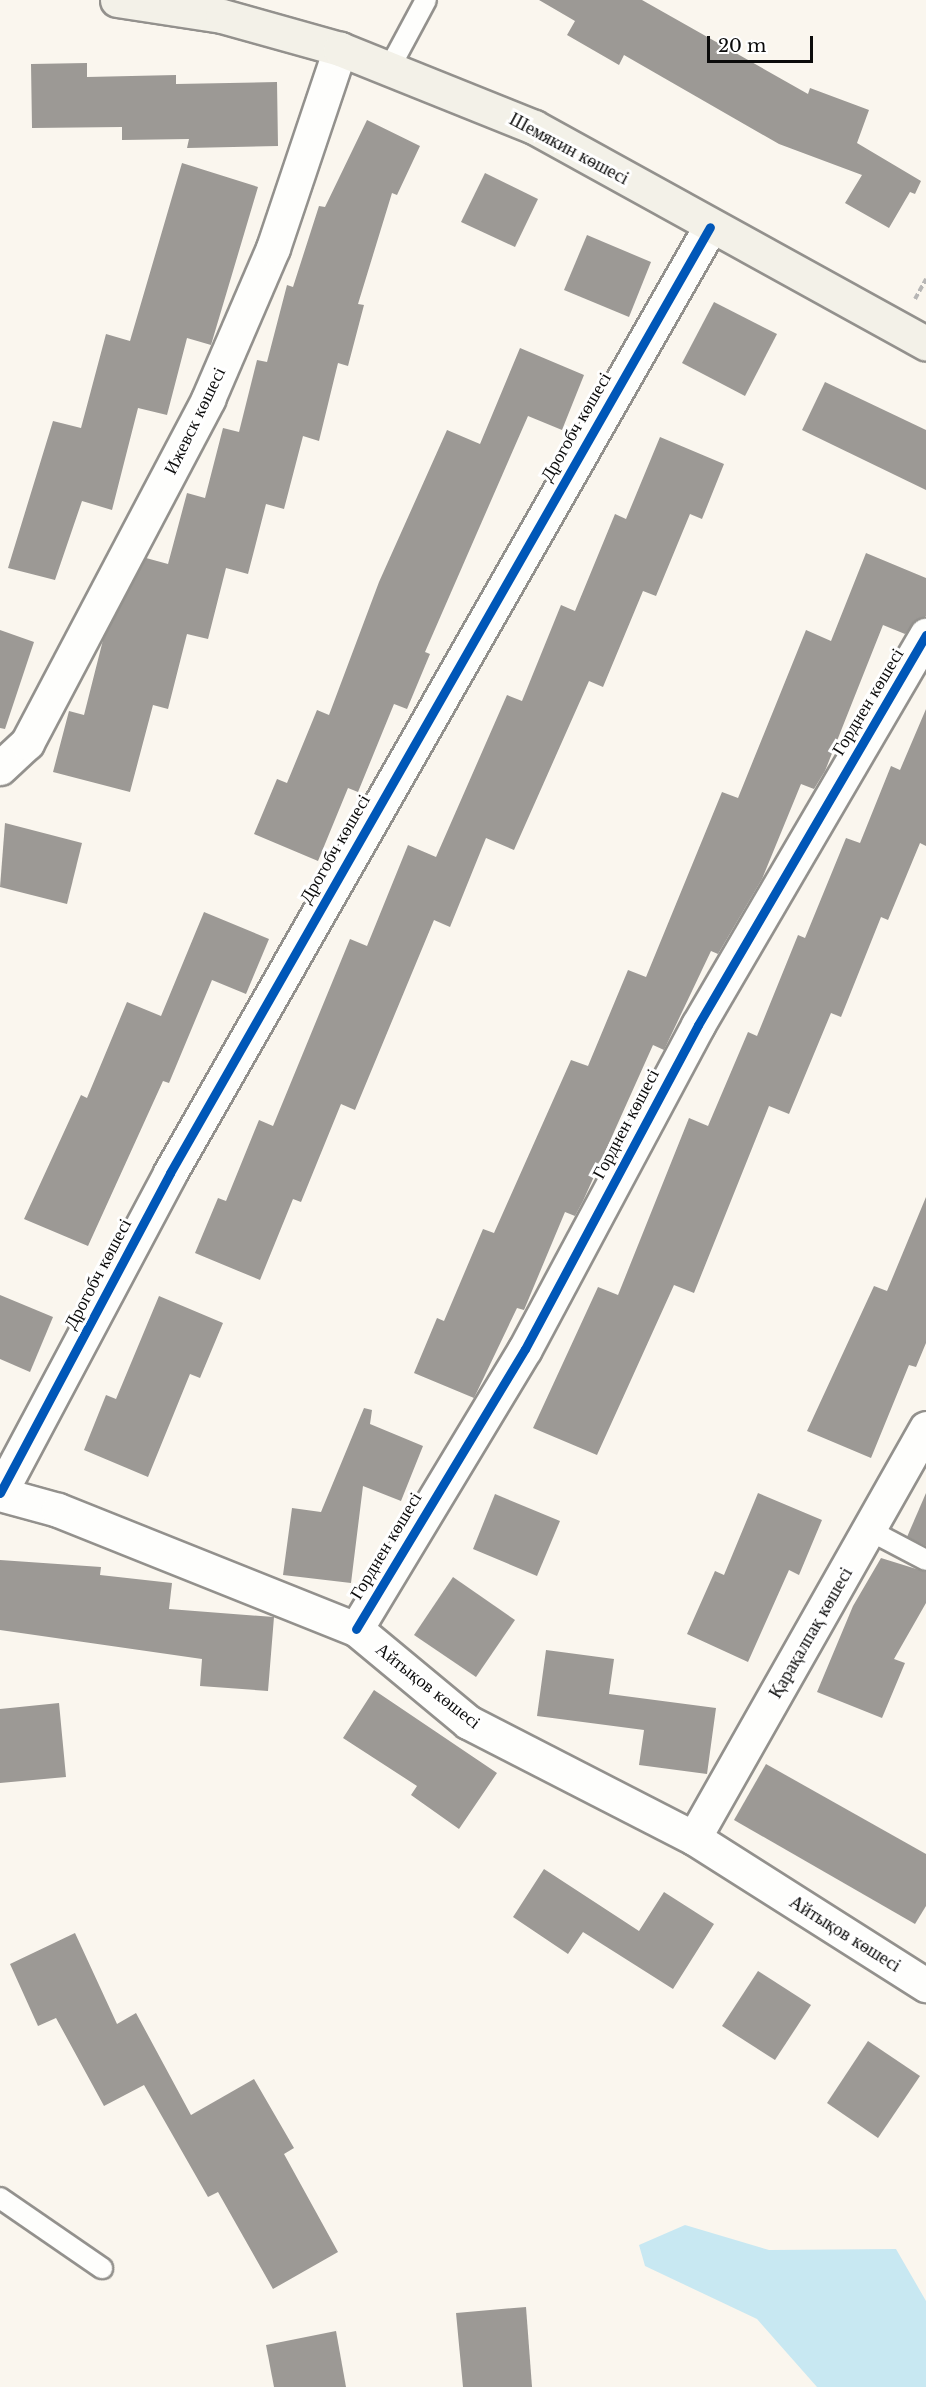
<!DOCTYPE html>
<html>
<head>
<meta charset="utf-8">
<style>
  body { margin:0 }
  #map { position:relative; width:926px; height:2387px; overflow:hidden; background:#faf6ee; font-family:"Libre Baskerville",serif }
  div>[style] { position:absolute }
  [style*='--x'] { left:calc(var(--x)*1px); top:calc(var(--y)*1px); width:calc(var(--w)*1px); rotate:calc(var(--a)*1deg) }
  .water>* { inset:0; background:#c8e8f2 }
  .building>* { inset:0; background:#9c9995 }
  .path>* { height:4px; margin-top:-2px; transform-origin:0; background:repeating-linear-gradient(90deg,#b7b6b5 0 6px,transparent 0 9px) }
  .roads { filter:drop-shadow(2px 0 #93918d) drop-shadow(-2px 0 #93918d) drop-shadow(0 2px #93918d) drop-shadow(0 -2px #93918d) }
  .service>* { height:20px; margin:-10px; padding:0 10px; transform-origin:10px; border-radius:10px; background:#fefefc }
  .minor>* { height:33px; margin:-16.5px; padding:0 16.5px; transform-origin:16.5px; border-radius:16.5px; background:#fefefc }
  .secondary>* { height:33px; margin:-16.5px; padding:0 16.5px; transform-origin:16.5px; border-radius:16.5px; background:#f3f1e8 }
  .cycleway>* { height:9px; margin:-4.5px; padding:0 4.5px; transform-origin:4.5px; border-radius:4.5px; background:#0057b8 }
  span { translate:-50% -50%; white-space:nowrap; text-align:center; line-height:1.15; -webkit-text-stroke:6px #fff; paint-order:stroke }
  .street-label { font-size:18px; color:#0b0b0b }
  .scale { position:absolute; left:707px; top:36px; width:106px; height:27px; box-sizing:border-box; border:3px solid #0b0b0b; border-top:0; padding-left:8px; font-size:18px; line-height:21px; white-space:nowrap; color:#0b0b0b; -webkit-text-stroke:4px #fff; paint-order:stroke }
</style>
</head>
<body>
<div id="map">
  <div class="water">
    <i style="clip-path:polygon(685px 2225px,769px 2250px,896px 2249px,926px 2301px,926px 2387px,817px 2387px,757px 2319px,645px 2266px,639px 2245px)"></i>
  </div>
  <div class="building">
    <i style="clip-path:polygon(539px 0,642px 0,808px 94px,810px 88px,869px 110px,857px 143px,921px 181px,915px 194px,910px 192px,889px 228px,845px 203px,862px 175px,779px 144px,624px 55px,619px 65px,567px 35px,575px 21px)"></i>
    <i style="clip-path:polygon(87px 63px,87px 77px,176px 75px,176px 84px,277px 82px,278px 146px,187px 148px,189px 139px,122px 140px,122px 127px,32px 128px,31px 64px)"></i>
    <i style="clip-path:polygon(367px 120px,420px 146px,397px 195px,392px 193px,358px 304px,364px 305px,348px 366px,338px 363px,319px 441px,303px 436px,284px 509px,266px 504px,248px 574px,226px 568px,208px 639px,187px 634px,168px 709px,153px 705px,130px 792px,53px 772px,69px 711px,84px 715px,104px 636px,146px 558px,168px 564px,187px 493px,205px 498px,223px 428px,239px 432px,257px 360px,267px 362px,287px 285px,293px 287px,319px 206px,325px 207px)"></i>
    <i style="clip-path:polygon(182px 163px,258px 187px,211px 345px,187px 338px,167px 415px,138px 408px,112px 510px,82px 501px,55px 580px,8px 568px,53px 421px,81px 428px,106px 334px,130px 341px)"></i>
    <i style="clip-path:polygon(485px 173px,538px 199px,515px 247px,461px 222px)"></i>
    <i style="clip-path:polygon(587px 235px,651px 262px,629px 317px,564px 290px)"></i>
    <i style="clip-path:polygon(714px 302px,777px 334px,745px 396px,682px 363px)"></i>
    <i style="clip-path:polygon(520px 348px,584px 375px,562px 430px,528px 416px,425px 652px,430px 654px,407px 709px,394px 704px,358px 792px,348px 788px,318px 861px,254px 834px,277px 779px,287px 783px,317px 710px,329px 715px,379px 582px,447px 430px,480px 444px)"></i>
    <i style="clip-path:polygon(825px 382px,926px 430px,926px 490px,802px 430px)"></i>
    <i style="clip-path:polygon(660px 437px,724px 464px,702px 519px,690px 514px,656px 596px,643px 591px,603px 687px,589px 681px,514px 850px,486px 838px,450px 927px,434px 920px,355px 1110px,341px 1104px,301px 1202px,293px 1199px,260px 1280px,195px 1253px,218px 1198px,226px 1201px,259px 1120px,273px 1126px,350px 939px,367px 946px,408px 845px,436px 857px,507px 695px,522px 701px,561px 605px,575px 611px,615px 514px,626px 519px)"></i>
    <i style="clip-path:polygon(866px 553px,926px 578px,926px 616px,905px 634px,883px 625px,825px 771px,814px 789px,801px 784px,762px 879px,718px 954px,711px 951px,664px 1050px,653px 1045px,583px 1201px,575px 1216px,565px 1212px,524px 1310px,517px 1308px,474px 1398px,414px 1373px,437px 1318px,444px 1321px,483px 1229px,494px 1233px,571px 1060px,588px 1066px,628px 970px,646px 977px,722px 792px,738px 798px,806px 630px,831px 641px)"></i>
    <i style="clip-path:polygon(0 630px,34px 642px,5px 729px,0 728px)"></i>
    <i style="clip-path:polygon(926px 709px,926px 846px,920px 843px,888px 920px,881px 917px,841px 1017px,831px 1013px,789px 1114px,769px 1106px,694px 1293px,674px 1285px,597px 1455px,533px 1428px,598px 1287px,618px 1295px,689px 1118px,708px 1126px,748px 1032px,757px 1036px,798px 935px,805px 938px,846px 838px,860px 843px,891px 766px,900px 770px)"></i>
    <i style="clip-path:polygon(5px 823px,82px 843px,67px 904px,0 887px)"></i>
    <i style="clip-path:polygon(204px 912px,269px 939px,246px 994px,212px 980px,169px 1083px,163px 1081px,88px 1246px,24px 1219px,81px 1095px,87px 1098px,127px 1002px,161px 1016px)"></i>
    <i style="clip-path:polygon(926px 1197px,926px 1343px,916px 1367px,909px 1365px,871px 1458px,807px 1431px,874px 1286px,887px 1291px)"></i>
    <i style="clip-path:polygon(0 1295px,53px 1317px,30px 1372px,0 1359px)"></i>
    <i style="clip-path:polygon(159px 1296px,223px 1323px,200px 1378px,190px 1374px,148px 1477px,84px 1450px,106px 1395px,116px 1399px)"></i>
    <i style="clip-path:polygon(364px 1408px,372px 1410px,370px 1424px,423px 1446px,401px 1501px,363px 1486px,351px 1583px,283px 1575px,292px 1508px,321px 1512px)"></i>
    <i style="clip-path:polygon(758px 1493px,822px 1520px,799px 1575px,789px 1570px,748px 1662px,687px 1634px,715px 1571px,724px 1575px)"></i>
    <i style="clip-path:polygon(926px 1493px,926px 1546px,907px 1537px)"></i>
    <i style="clip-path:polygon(495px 1494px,560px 1521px,537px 1576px,473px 1549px)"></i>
    <i style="clip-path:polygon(881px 1558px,926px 1572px,926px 1603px,894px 1659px,905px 1663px,882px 1718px,817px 1692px,853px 1606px)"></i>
    <i style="clip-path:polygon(0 1560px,101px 1567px,100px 1575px,172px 1583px,169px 1609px,274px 1617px,268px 1691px,200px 1686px,202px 1659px,0 1630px)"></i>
    <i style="clip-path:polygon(453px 1577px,515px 1620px,476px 1677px,414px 1635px)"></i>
    <i style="clip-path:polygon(546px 1650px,614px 1659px,609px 1694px,716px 1708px,707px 1774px,639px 1765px,644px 1730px,537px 1716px)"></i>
    <i style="clip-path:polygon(374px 1690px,497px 1773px,459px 1829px,411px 1795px,417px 1786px,343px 1738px)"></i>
    <i style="clip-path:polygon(59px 1703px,66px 1777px,0 1783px,0 1709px)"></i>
    <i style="clip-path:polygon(766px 1764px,926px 1854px,926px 1906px,915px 1924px,734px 1820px)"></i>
    <i style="clip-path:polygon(544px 1869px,639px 1931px,664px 1892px,714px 1924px,673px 1989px,583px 1932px,568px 1954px,513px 1917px)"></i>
    <i style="clip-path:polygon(75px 1933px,117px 2024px,136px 2013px,191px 2115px,254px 2079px,294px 2148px,284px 2154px,338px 2252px,273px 2289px,218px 2192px,208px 2197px,144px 2085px,104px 2106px,56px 2018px,38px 2026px,10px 1964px)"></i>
    <i style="clip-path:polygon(758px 1971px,811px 2005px,775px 2060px,722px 2026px)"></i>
    <i style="clip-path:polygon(868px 2041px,920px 2076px,878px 2138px,827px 2103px)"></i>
    <i style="clip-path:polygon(526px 2307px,532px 2387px,463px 2387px,456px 2313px)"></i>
    <i style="clip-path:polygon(336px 2331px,346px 2387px,274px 2387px,266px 2345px)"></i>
  </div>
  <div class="path">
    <i style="--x:915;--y:299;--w:23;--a:-61"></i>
  </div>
  <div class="roads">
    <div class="service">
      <i style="--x:389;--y:69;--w:78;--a:-61.8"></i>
      <i style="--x:869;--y:1530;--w:64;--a:27.8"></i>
      <i style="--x:0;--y:2198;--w:124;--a:34.5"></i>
    </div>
    <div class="minor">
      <i style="--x:0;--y:768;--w:37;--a:-43"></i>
      <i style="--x:27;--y:743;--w:389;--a:-62.2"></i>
      <i style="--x:208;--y:399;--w:164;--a:-66.7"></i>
      <i style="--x:273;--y:248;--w:210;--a:-71.4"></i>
      <i style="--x:0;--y:1493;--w:362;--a:-62"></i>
      <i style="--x:170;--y:1173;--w:1089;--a:-60.28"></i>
      <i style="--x:0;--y:1494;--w:60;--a:15.4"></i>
      <i style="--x:58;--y:1510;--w:321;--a:21.8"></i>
      <i style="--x:356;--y:1629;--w:146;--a:39.7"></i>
      <i style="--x:468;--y:1722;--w:254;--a:27.2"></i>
      <i style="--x:694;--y:1838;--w:275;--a:32.4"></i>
      <i style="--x:356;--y:1629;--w:327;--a:-58.9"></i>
      <i style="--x:525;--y:1349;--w:367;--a:-61.9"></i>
      <i style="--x:698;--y:1025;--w:452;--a:-59.7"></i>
      <i style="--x:694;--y:1838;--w:471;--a:-60.5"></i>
    </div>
    <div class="secondary">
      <i style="--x:117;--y:0;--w:106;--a:8.7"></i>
      <i style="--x:222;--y:16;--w:123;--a:15.6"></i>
      <i style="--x:340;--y:49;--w:209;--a:21.9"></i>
      <i style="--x:534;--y:127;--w:448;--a:28.9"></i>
    </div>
  </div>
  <div class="cycleway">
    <i style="--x:0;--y:1493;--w:362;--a:-62"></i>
    <i style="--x:170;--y:1173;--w:1089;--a:-60.28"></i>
    <i style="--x:356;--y:1629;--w:327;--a:-58.9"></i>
    <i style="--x:525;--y:1349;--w:367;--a:-61.9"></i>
    <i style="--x:698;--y:1025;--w:452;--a:-59.7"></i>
  </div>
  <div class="street-label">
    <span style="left:569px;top:149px;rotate:28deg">Шемякин көшесі</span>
    <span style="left:195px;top:421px;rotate:-64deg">Ижевск көшесі</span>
    <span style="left:576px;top:427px;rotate:-60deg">Дрогобч көшесі</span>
    <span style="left:868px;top:702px;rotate:-59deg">Горднен көшесі</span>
    <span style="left:335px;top:849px;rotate:-60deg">Дрогобч көшесі</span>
    <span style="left:626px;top:1124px;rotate:-62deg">Горднен көшесі</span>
    <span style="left:98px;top:1274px;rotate:-62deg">Дрогобч көшесі</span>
    <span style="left:386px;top:1546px;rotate:-59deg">Горднен көшесі</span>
    <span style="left:811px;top:1633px;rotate:-60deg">Қарақалпақ көшесі</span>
    <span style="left:428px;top:1686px;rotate:38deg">Айтықов көшесі</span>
    <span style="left:845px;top:1934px;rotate:32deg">Айтықов көшесі</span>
  </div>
  <div class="scale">20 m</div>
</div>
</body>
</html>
